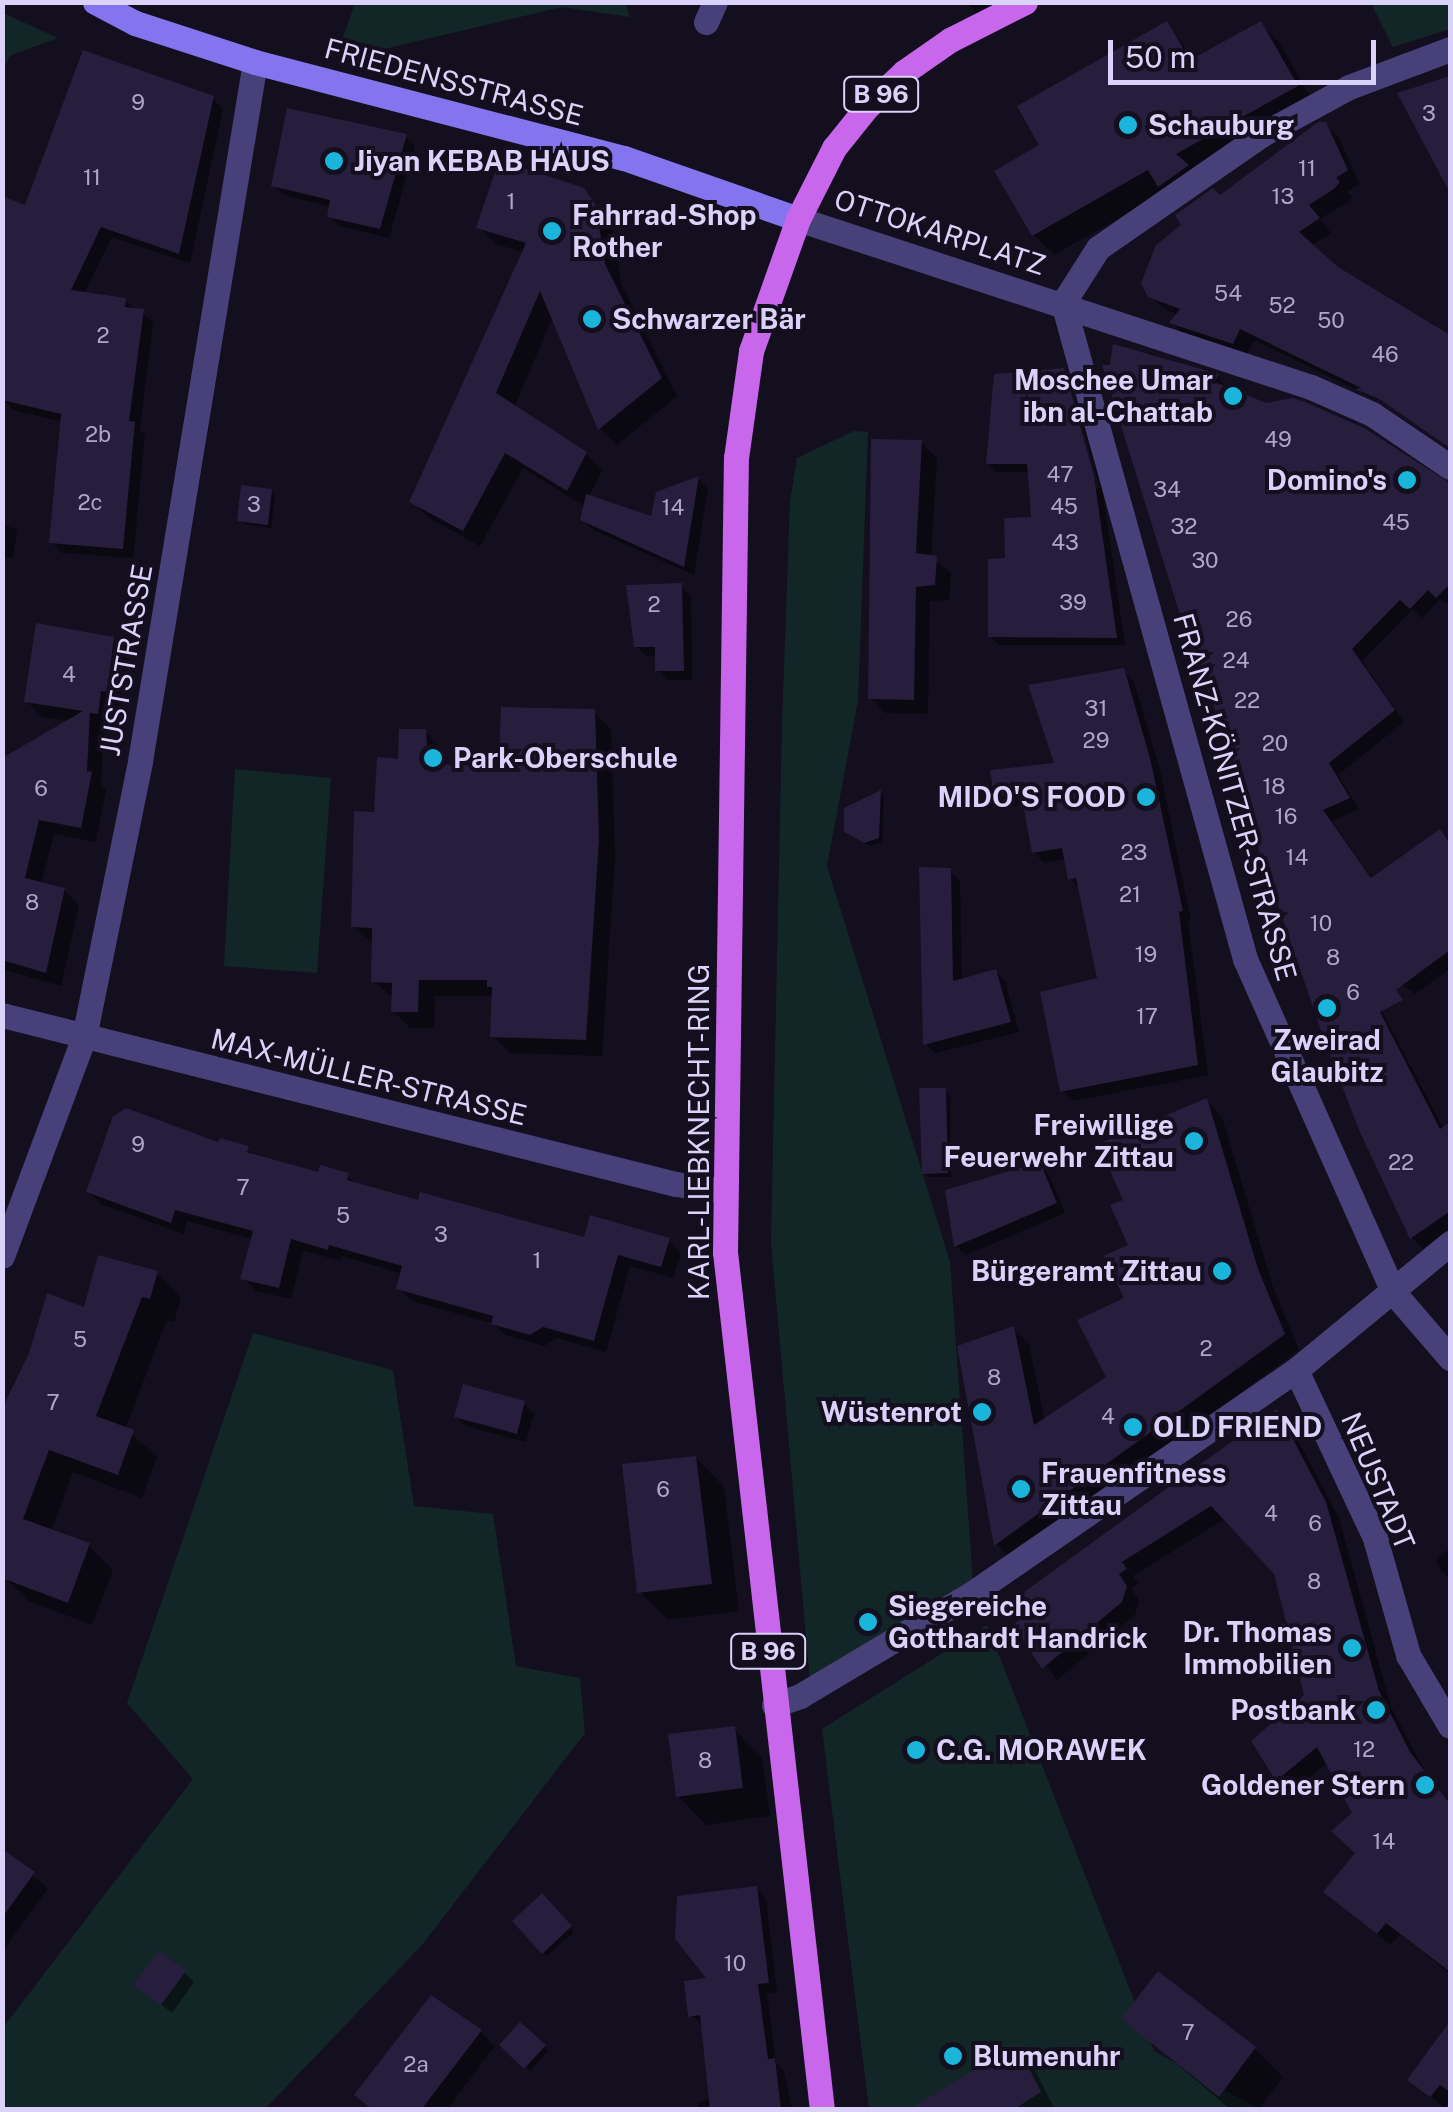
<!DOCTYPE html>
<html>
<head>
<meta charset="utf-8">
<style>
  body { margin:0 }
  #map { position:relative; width:1453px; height:2112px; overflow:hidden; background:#130f1e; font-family:"Public Sans",sans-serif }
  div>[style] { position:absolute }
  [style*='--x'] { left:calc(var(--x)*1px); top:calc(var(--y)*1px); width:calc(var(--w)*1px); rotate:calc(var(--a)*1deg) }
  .green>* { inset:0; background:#132627 }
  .shadow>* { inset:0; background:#0007 }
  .building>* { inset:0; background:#271d3d }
  .street>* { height:25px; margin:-12.5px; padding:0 12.5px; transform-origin:12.5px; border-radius:12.5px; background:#484078 }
  .secondary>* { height:25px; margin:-12.5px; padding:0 12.5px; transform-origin:12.5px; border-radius:12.5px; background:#8475ee }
  .primary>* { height:25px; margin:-12.5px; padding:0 12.5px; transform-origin:12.5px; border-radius:12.5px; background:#c866ec }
  .dots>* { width:28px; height:28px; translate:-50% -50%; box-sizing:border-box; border:5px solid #130f1e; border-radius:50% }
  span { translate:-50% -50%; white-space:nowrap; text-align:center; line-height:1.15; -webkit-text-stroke:8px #130f1e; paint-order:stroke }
  .number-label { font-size:22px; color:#aea5ca }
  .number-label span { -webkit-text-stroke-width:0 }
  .shield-label span { padding:2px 8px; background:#130f1e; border:2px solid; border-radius:8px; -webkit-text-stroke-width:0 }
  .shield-label { font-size:25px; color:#dbd2f9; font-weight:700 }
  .street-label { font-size:28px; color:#dbd2f9 }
  .poi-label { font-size:28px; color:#dbd2f9; font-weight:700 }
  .left { translate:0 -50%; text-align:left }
  .right { translate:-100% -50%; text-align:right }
  .frame { position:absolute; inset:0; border:5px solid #dbd2f9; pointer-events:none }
  .scale { position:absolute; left:1108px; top:40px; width:268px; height:45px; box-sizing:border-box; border:5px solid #dbd2f9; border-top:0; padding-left:12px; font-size:30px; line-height:35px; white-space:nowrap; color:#dbd2f9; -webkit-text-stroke:8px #130f1e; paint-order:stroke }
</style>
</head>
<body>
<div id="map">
  <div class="green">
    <i style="clip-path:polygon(355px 3px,625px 3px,630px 17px,562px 7px,380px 50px,343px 37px)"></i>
    <i style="clip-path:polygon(1371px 3px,1450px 3px,1450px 29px,1393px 47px)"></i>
    <i style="clip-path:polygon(3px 13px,58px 38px,11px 55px,3px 69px)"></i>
    <i style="clip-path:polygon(854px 431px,868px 432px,858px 701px,827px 866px,950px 1262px,973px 1583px,810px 1682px,771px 1242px,782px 725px,790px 501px,797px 458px)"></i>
    <i style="clip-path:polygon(235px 769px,331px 778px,317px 973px,224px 966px)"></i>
    <i style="clip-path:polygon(253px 1333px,393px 1370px,414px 1506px,493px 1514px,516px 1666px,580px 1678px,585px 1733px,422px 1945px,265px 2109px,3px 2109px,2px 2029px,193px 1779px,127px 1703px)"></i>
    <i style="clip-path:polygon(987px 1625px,1154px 2051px,1259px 2109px,869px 2109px,822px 1729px)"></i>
  </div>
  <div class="shadow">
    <i style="clip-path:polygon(966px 2px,1014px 2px,980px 16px)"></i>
    <i style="clip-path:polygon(1166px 24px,1195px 60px,1260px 24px,1280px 44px,1316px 106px,1054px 255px,1034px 235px,1043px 146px)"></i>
    <i style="clip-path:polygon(1450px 80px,1450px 187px,1401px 94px)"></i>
    <i style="clip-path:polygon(212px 98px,223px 109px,190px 263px,112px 237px,84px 294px,125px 301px,153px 322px,140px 430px,145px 435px,133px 558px,62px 553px,52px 542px,63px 422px,13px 410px,3px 399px,2px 277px)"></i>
    <i style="clip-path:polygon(1325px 125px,1339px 138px,1360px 184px,1347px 192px,1352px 197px,1348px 202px,1320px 219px,1331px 233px,1311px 246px,1337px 269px,1450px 338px,1450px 429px,1396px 381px,1377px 400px,1254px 340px,1246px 356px,1185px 336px,1172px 323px,1178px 315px,1164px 309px,1150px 295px,1220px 198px,1299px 136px)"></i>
    <i style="clip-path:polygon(406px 137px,415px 146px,389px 238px,340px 226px,330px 216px,331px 207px,284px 195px,274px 185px)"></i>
    <i style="clip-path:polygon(583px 191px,612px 225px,621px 283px,677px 396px,617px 445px,600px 429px,553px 316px,514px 408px,586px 454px,602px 471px,588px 498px,653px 519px,698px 479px,708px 488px,694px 575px,593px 530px,583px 520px,585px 507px,523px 468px,480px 546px,429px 518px,412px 502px,525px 253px,496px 244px,479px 227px)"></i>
    <i style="clip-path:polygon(1148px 353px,1218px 376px,1227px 390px,1408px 461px,1450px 503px,1450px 605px,1440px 599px,1422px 618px,1413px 609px,1362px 661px,1404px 722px,1338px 775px,1359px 809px,1332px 821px,1373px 880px,1439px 832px,1450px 843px,1450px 969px,1415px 994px,1345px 940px,1444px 1130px,1450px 1125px,1450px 1228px,1423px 1249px,1412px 1238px,1361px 1129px,1297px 959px,1105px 368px,1144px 358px)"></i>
    <i style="clip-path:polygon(1063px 371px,1069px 377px,1064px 377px,1095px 489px,1100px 488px,1069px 377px,1102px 487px,1125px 645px,999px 645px,990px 636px,1008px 560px,1034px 519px,1030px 472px,997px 472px,988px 463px)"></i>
    <i style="clip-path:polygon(921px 443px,937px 458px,931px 557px,951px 573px,949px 600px,930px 601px,928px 714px,886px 713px,871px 698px)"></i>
    <i style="clip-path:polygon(270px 491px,275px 496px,271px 528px,244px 524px,240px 520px)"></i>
    <i style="clip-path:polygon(2px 524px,17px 530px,13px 558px,2px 557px)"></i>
    <i style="clip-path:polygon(681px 586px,691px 596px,692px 680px,667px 680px,658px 670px,658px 656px,646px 656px,636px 646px,628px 588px)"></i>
    <i style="clip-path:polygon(113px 640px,128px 655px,121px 706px,116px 705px,112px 728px,104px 726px,101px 784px,106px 790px,96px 842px,54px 834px,41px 885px,64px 890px,79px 906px,61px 986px,2px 969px,2px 761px,71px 721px,42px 717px,27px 701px)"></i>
    <i style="clip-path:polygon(1123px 671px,1134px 682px,1160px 770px,1191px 921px,1188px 921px,1208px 1075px,1073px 1101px,1062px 1091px,1100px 980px,1081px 890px,1071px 879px,1067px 858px,1044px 863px,1034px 852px,1025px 804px,1007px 807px,996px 796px,1057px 766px)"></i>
    <i style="clip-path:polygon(594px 712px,611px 729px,615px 858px,602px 1056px,510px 1053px,493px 1036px,494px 996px,435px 996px,434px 1028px,410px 1028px,393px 1011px,394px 998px,373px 981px,374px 944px,353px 926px,377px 815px,401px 761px,425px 732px,442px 749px,443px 767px,495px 769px)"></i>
    <i style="clip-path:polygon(880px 793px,884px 797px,882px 842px,870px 846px,851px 836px)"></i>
    <i style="clip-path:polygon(950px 871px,960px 881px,962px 981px,995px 971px,1005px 981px,1019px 1032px,935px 1053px,926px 1044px)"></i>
    <i style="clip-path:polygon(945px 1091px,950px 1095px,951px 1177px,929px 1177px,924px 1173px)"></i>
    <i style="clip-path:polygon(1207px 1101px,1222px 1117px,1273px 1287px,1299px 1350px,1012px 1560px,997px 1545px,960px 1347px,1014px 1329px,1029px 1344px,1045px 1422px,1109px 1378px,1127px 1299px,1131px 1246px,1126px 1202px)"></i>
    <i style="clip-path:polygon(126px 1111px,320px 1175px,347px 1176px,356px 1185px,420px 1203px,585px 1240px,668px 1240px,681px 1253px,673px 1278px,630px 1266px,606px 1352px,557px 1338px,544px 1346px,506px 1335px,494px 1324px,412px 1301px,399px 1288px,403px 1274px,342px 1256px,340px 1261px,303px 1250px,291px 1299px,256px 1291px,243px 1278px,253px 1239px,187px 1221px,184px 1234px,101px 1204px,88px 1191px)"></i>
    <i style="clip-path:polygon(1039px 1165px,1049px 1175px,1065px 1213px,966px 1255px,956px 1246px)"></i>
    <i style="clip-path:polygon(156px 1273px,181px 1298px,174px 1322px,167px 1320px,125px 1429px,157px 1456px,142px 1498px,73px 1472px,51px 1532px,89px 1546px,113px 1570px,92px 1625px,29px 1601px,4px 1577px,85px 1311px)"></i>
    <i style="clip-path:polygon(524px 1404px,534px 1414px,526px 1442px,466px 1426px,456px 1416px)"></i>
    <i style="clip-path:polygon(1277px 1412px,1290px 1425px,1339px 1518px,1391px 1707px,1423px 1768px,1450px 1804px,1450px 1974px,1400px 1934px,1391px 1945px,1340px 1905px,1358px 1854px,1355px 1813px,1328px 1762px,1291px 1793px,1254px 1742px,1307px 1696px,1276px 1573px,1226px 1518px,1133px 1576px,1138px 1583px,1131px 1588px,1139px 1601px,1135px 1615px,1057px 1680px,1016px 1625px)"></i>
    <i style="clip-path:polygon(696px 1458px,724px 1487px,739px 1611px,668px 1620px,640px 1592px)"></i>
    <i style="clip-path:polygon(1450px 1548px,1450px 1581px,1435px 1561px)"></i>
    <i style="clip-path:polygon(734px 1729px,762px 1757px,770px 1816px,706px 1825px,678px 1796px)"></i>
    <i style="clip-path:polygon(2px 1852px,48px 1888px,2px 1952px)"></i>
    <i style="clip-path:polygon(756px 1889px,766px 1899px,777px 1992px,767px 1993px,776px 2063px,784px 2071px,792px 2110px,699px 2110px,698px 2103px,712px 2098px,704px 2025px,690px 2015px)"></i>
    <i style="clip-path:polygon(542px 1897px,574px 1932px,547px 1956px,515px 1921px)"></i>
    <i style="clip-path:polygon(185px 1973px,194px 1982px,172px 2013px,137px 1985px)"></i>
    <i style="clip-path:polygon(1124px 2019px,1255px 2049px,1283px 2077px,1258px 2110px,1231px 2110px)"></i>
    <i style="clip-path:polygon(520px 2025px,548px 2051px,530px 2071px,502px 2045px)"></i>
    <i style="clip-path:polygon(1450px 2025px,1450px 2101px,1445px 2108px,1410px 2080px)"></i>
    <i style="clip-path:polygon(480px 2031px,495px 2046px,447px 2110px,372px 2110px,357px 2095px)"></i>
    <i style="clip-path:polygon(1016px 2047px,1031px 2062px,1054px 2108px,924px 2110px)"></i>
  </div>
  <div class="building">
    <i style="clip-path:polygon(1167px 21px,1190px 60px,1261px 21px,1298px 86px,1176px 154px,1189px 165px,1158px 187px,1148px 170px,1032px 236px,994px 171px,1039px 145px,1017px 106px)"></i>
    <i style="clip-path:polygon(83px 50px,214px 96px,179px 254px,101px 227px,71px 290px,126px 298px,125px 307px,144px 309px,129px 421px,135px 422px,123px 549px,49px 543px,61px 414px,2px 400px,2px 196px,25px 205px)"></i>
    <i style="clip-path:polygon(1450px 76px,1450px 193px,1397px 93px)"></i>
    <i style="clip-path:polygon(287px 108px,407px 134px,380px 229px,327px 217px,330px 200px,271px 186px)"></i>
    <i style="clip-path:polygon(1318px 122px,1326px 122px,1348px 170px,1336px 178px,1340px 182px,1334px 189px,1309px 205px,1320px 218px,1299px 232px,1338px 267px,1450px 335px,1450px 448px,1381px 400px,1355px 389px,1361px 388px,1240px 329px,1233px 344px,1169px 323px,1180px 309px,1148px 297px,1141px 283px,1156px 245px,1181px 225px,1175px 215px,1213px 188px,1220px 195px)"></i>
    <i style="clip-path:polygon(499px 160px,584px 188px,596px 206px,605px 264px,662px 378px,598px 430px,540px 291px,496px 393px,587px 452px,567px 491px,505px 453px,463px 531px,409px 502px,526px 243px,476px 228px)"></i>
    <i style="clip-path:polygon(1113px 344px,1219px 374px,1215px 382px,1266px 403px,1293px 398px,1305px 402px,1364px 428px,1450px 483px,1450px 584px,1436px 598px,1428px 590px,1410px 609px,1400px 600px,1352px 649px,1395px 710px,1329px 763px,1350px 798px,1323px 810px,1371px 878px,1440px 829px,1450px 844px,1450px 950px,1396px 990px,1403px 1000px,1380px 1012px,1440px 1129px,1450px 1122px,1450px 1211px,1410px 1239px,1359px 1130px,1325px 1042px,1247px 815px,1229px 746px,1186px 634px,1102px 365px,1110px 365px)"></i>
    <i style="clip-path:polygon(1064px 368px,1094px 476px,1117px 638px,988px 637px,988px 559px,1005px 558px,1004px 518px,1031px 517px,1027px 464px,986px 464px,994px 374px)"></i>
    <i style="clip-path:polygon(871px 439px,922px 440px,916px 553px,937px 556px,935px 585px,916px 587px,914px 700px,868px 699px)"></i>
    <i style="clip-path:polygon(699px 476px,684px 567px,580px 520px,586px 494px,651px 516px,656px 492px)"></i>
    <i style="clip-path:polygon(241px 485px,272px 489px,268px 525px,237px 521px)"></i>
    <i style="clip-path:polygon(682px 583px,684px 671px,655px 671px,655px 647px,634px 647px,626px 585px)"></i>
    <i style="clip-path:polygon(36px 623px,114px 637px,107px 692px,101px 691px,98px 714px,90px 713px,87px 771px,92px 772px,81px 828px,39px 820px,25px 878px,65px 888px,46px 973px,2px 960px,2px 758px,83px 711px,24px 702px)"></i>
    <i style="clip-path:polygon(1124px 668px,1150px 758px,1183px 911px,1179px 912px,1198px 1065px,1060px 1092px,1040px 992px,1097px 978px,1076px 878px,1068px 880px,1062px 848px,1032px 853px,1021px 793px,994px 797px,990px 770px,1054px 763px,1028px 685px)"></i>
    <i style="clip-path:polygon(501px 707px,595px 709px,599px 839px,586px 1040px,490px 1037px,492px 987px,487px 987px,487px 980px,419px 980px,418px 1012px,391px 1012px,392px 983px,371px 982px,372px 928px,351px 927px,354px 811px,374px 812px,377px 757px,398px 759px,399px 729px,426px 729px,428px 764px,493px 766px,493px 760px,499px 760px)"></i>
    <i style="clip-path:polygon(881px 790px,879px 838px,864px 843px,844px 832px,844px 808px)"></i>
    <i style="clip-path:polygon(919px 867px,951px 868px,953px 981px,996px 969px,1011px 1022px,923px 1045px)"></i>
    <i style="clip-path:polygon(919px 1088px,946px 1088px,948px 1173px,922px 1174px)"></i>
    <i style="clip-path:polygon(1207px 1098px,1258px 1269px,1285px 1334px,994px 1546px,957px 1346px,1014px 1326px,1034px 1425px,1106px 1377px,1077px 1320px,1124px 1298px,1103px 1256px,1128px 1245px,1110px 1205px,1123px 1200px,1098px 1144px)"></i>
    <i style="clip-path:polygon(126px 1108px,218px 1142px,220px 1138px,249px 1146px,247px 1152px,318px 1172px,320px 1165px,349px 1173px,347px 1180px,418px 1200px,420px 1192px,584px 1237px,590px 1215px,670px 1238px,661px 1267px,618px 1255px,594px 1341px,543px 1327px,530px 1335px,491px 1324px,493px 1316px,396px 1289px,402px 1266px,329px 1245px,328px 1250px,291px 1239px,279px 1288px,240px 1279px,253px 1231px,175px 1210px,171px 1223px,86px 1192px,113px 1116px)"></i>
    <i style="clip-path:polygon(1040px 1162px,1057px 1203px,954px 1247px,945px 1190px)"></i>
    <i style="clip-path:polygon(98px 1255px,158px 1271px,150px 1299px,142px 1297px,96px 1416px,134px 1430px,118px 1475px,49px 1450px,23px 1519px,90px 1543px,68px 1603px,2px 1578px,2px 1409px,29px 1353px,47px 1293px,84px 1307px)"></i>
    <i style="clip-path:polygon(463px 1384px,525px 1401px,517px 1434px,454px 1417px)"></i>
    <i style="clip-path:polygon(1277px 1409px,1326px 1502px,1379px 1691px,1410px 1752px,1450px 1804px,1450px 1972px,1386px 1923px,1377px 1934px,1323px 1892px,1355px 1853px,1331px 1831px,1352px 1813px,1317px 1747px,1276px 1781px,1251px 1741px,1304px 1695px,1274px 1574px,1211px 1506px,1122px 1562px,1127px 1569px,1119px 1574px,1127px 1586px,1122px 1602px,1042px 1669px,1013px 1625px,1021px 1618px,1010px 1602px)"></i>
    <i style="clip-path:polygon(696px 1456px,712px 1584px,637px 1593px,622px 1464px)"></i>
    <i style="clip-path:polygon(735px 1726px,743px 1788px,676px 1797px,668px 1734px)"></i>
    <i style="clip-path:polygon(2px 1849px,35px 1872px,2px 1918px)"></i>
    <i style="clip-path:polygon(757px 1886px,769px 1983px,758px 1984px,768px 2059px,775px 2058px,781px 2110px,710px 2110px,700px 2015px,688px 2017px,684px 1981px,706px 1978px,675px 1939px,677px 1896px)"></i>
    <i style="clip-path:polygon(542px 1893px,572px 1926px,542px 1954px,512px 1921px)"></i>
    <i style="clip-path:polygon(159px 1951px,186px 1971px,161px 2005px,133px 1985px)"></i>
    <i style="clip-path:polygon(1158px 1971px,1256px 2047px,1219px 2097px,1121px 2019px)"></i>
    <i style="clip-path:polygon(431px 1995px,482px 2030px,421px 2110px,373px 2110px,354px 2095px)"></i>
    <i style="clip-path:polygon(1450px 2021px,1450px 2092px,1440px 2085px,1430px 2097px,1407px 2080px)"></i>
    <i style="clip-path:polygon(520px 2022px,546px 2045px,524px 2069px,499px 2045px)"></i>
    <i style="clip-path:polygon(1017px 2044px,1041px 2092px,1013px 2110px,908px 2110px)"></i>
  </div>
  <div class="street">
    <i style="--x:706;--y:22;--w:22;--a:-66"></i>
    <i style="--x:798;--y:219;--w:540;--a:18.13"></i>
    <i style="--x:1311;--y:387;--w:67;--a:23.9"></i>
    <i style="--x:1372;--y:414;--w:94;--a:34.2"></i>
    <i style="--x:1063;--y:303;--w:681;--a:74.49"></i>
    <i style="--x:1245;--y:959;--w:366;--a:66"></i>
    <i style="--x:1394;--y:1293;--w:86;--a:49.3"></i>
    <i style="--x:1063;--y:303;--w:65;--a:-57.5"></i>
    <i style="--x:1098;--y:248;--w:198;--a:-34.7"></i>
    <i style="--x:1261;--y:135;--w:100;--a:-28.6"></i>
    <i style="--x:1349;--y:87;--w:108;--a:-20.6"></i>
    <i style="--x:2;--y:1015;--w:695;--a:14.08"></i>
    <i style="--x:676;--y:1184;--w:48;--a:8.5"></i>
    <i style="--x:2;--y:1256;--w:234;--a:-69.5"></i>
    <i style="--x:84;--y:1037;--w:282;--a:-78.5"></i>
    <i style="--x:140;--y:761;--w:708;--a:-80.66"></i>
    <i style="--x:1296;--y:1370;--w:186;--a:64.8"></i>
    <i style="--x:1375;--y:1538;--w:122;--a:74.2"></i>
    <i style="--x:1408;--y:1655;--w:82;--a:59.4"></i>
    <i style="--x:774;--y:1705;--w:28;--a:-19"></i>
    <i style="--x:800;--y:1696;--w:199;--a:-30.8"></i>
    <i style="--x:971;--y:1594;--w:395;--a:-34.6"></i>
    <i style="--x:1296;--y:1370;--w:200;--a:-39.5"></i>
  </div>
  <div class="secondary">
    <i style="--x:95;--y:2;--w:45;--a:27.7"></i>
    <i style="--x:135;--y:23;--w:126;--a:18"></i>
    <i style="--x:255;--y:62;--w:381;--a:14.6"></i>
    <i style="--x:624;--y:158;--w:184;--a:19.3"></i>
  </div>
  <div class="primary">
    <i style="--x:822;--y:2110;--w:863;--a:-96.45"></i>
    <i style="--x:725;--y:1252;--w:794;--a:-89.21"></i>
    <i style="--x:736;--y:458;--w:108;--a:-82"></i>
    <i style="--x:751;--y:351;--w:140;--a:-70.4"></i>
    <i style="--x:798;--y:219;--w:80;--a:-63.1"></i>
    <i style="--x:834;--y:148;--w:51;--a:-51.3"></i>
    <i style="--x:866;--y:108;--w:52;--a:-43.5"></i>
    <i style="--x:904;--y:72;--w:56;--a:-34.8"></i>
    <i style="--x:950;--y:40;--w:84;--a:-26.9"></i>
  </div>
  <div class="dots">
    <i style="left:1128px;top:125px;background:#1bb5dc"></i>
    <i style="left:334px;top:161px;background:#1bb5dc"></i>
    <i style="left:552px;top:231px;background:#1bb5dc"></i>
    <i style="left:592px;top:319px;background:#1bb5dc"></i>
    <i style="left:1233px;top:396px;background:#1bb5dc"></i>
    <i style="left:1407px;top:480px;background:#1bb5dc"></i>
    <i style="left:433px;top:758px;background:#1bb5dc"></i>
    <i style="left:1146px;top:797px;background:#1bb5dc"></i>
    <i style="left:1327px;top:1008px;background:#1bb5dc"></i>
    <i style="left:1194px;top:1141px;background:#1bb5dc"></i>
    <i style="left:1222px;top:1271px;background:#1bb5dc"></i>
    <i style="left:982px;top:1412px;background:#1bb5dc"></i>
    <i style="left:1133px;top:1427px;background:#1bb5dc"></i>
    <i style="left:1021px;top:1489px;background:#1bb5dc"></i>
    <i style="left:868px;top:1622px;background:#1bb5dc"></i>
    <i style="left:1352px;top:1648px;background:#1bb5dc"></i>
    <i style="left:1376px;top:1710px;background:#1bb5dc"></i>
    <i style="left:916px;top:1750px;background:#1bb5dc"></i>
    <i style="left:1425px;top:1785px;background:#1bb5dc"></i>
    <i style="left:953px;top:2056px;background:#1bb5dc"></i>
  </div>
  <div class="number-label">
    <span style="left:138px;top:103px">9</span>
    <span style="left:1429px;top:114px">3</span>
    <span style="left:1307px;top:169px">11</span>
    <span style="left:92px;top:178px">11</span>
    <span style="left:1283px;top:197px">13</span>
    <span style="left:511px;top:202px">1</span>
    <span style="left:1228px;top:294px">54</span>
    <span style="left:1282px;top:306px">52</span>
    <span style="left:1331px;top:321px">50</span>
    <span style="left:103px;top:336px">2</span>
    <span style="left:1385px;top:355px">46</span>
    <span style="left:98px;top:435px">2b</span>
    <span style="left:1278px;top:440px">49</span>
    <span style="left:1060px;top:475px">47</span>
    <span style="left:1167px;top:490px">34</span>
    <span style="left:90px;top:503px">2c</span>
    <span style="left:254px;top:505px">3</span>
    <span style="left:1064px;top:507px">45</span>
    <span style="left:673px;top:508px">14</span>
    <span style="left:1396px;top:523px">45</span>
    <span style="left:1184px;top:527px">32</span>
    <span style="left:1065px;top:543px">43</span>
    <span style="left:1205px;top:561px">30</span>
    <span style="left:1073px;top:603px">39</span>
    <span style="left:654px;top:605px">2</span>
    <span style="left:1239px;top:620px">26</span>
    <span style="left:1236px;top:661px">24</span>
    <span style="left:69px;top:675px">4</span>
    <span style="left:1247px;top:701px">22</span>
    <span style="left:1096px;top:709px">31</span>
    <span style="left:1096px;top:741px">29</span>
    <span style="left:1275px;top:744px">20</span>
    <span style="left:1274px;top:787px">18</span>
    <span style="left:41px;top:789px">6</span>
    <span style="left:1286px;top:817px">16</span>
    <span style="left:1134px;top:853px">23</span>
    <span style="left:1297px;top:858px">14</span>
    <span style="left:1130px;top:895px">21</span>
    <span style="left:32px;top:903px">8</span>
    <span style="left:1321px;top:924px">10</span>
    <span style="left:1146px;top:955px">19</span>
    <span style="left:1333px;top:958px">8</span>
    <span style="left:1353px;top:993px">6</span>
    <span style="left:1147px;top:1017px">17</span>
    <span style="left:138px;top:1145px">9</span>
    <span style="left:1401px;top:1163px">22</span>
    <span style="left:243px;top:1188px">7</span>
    <span style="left:343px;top:1216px">5</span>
    <span style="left:441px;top:1235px">3</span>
    <span style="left:537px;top:1261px">1</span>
    <span style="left:80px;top:1340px">5</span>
    <span style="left:1206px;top:1349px">2</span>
    <span style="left:994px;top:1378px">8</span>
    <span style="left:53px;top:1403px">7</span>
    <span style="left:1108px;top:1417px">4</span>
    <span style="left:663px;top:1490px">6</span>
    <span style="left:1271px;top:1514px">4</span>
    <span style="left:1315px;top:1524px">6</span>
    <span style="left:1314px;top:1582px">8</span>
    <span style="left:1364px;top:1750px">12</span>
    <span style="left:705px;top:1761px">8</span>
    <span style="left:1384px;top:1842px">14</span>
    <span style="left:735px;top:1964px">10</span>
    <span style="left:1188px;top:2033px">7</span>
    <span style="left:416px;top:2065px">2a</span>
  </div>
  <div class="shield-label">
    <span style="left:881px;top:94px">B 96</span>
    <span style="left:768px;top:1651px">B 96</span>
  </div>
  <div class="street-label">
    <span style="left:454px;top:82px;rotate:15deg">FRIEDENSSTRASSE</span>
    <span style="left:940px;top:232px;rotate:18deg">OTTOKARPLATZ</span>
    <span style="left:126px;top:660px;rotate:-80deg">JUSTSTRASSE</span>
    <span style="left:1235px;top:797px;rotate:74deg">FRANZ-KÖNITZER-STRASSE</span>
    <span style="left:369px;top:1077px;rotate:14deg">MAX-MÜLLER-STRASSE</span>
    <span style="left:699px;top:1132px;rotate:-90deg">KARL-LIEBKNECHT-RING</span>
    <span style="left:1378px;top:1481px;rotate:67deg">NEUSTADT</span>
  </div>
  <div class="poi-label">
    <span class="left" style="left:1148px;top:125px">Schauburg</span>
    <span class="left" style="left:354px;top:161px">Jiyan KEBAB HAUS</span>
    <span class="left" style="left:572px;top:231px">Fahrrad-Shop<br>Rother</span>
    <span class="left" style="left:612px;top:319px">Schwarzer Bär</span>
    <span class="right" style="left:1213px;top:396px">Moschee Umar<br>ibn al-Chattab</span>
    <span class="right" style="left:1387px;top:480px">Domino's</span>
    <span class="left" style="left:453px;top:758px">Park-Oberschule</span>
    <span class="right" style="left:1126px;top:797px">MIDO'S FOOD</span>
    <span style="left:1327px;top:1056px">Zweirad<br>Glaubitz</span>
    <span class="right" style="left:1174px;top:1141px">Freiwillige<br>Feuerwehr Zittau</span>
    <span class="right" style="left:1202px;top:1271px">Bürgeramt Zittau</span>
    <span class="right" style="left:962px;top:1412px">Wüstenrot</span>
    <span class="left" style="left:1153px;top:1427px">OLD FRIEND</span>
    <span class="left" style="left:1041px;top:1489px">Frauenfitness<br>Zittau</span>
    <span class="left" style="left:888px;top:1622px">Siegereiche<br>Gotthardt Handrick</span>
    <span class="right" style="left:1332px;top:1648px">Dr. Thomas<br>Immobilien</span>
    <span class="right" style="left:1356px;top:1710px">Postbank</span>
    <span class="left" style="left:936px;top:1750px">C.G. MORAWEK</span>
    <span class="right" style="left:1405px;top:1785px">Goldener Stern</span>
    <span class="left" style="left:973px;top:2056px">Blumenuhr</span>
  </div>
  <div class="frame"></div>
  <div class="scale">50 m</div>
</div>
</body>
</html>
